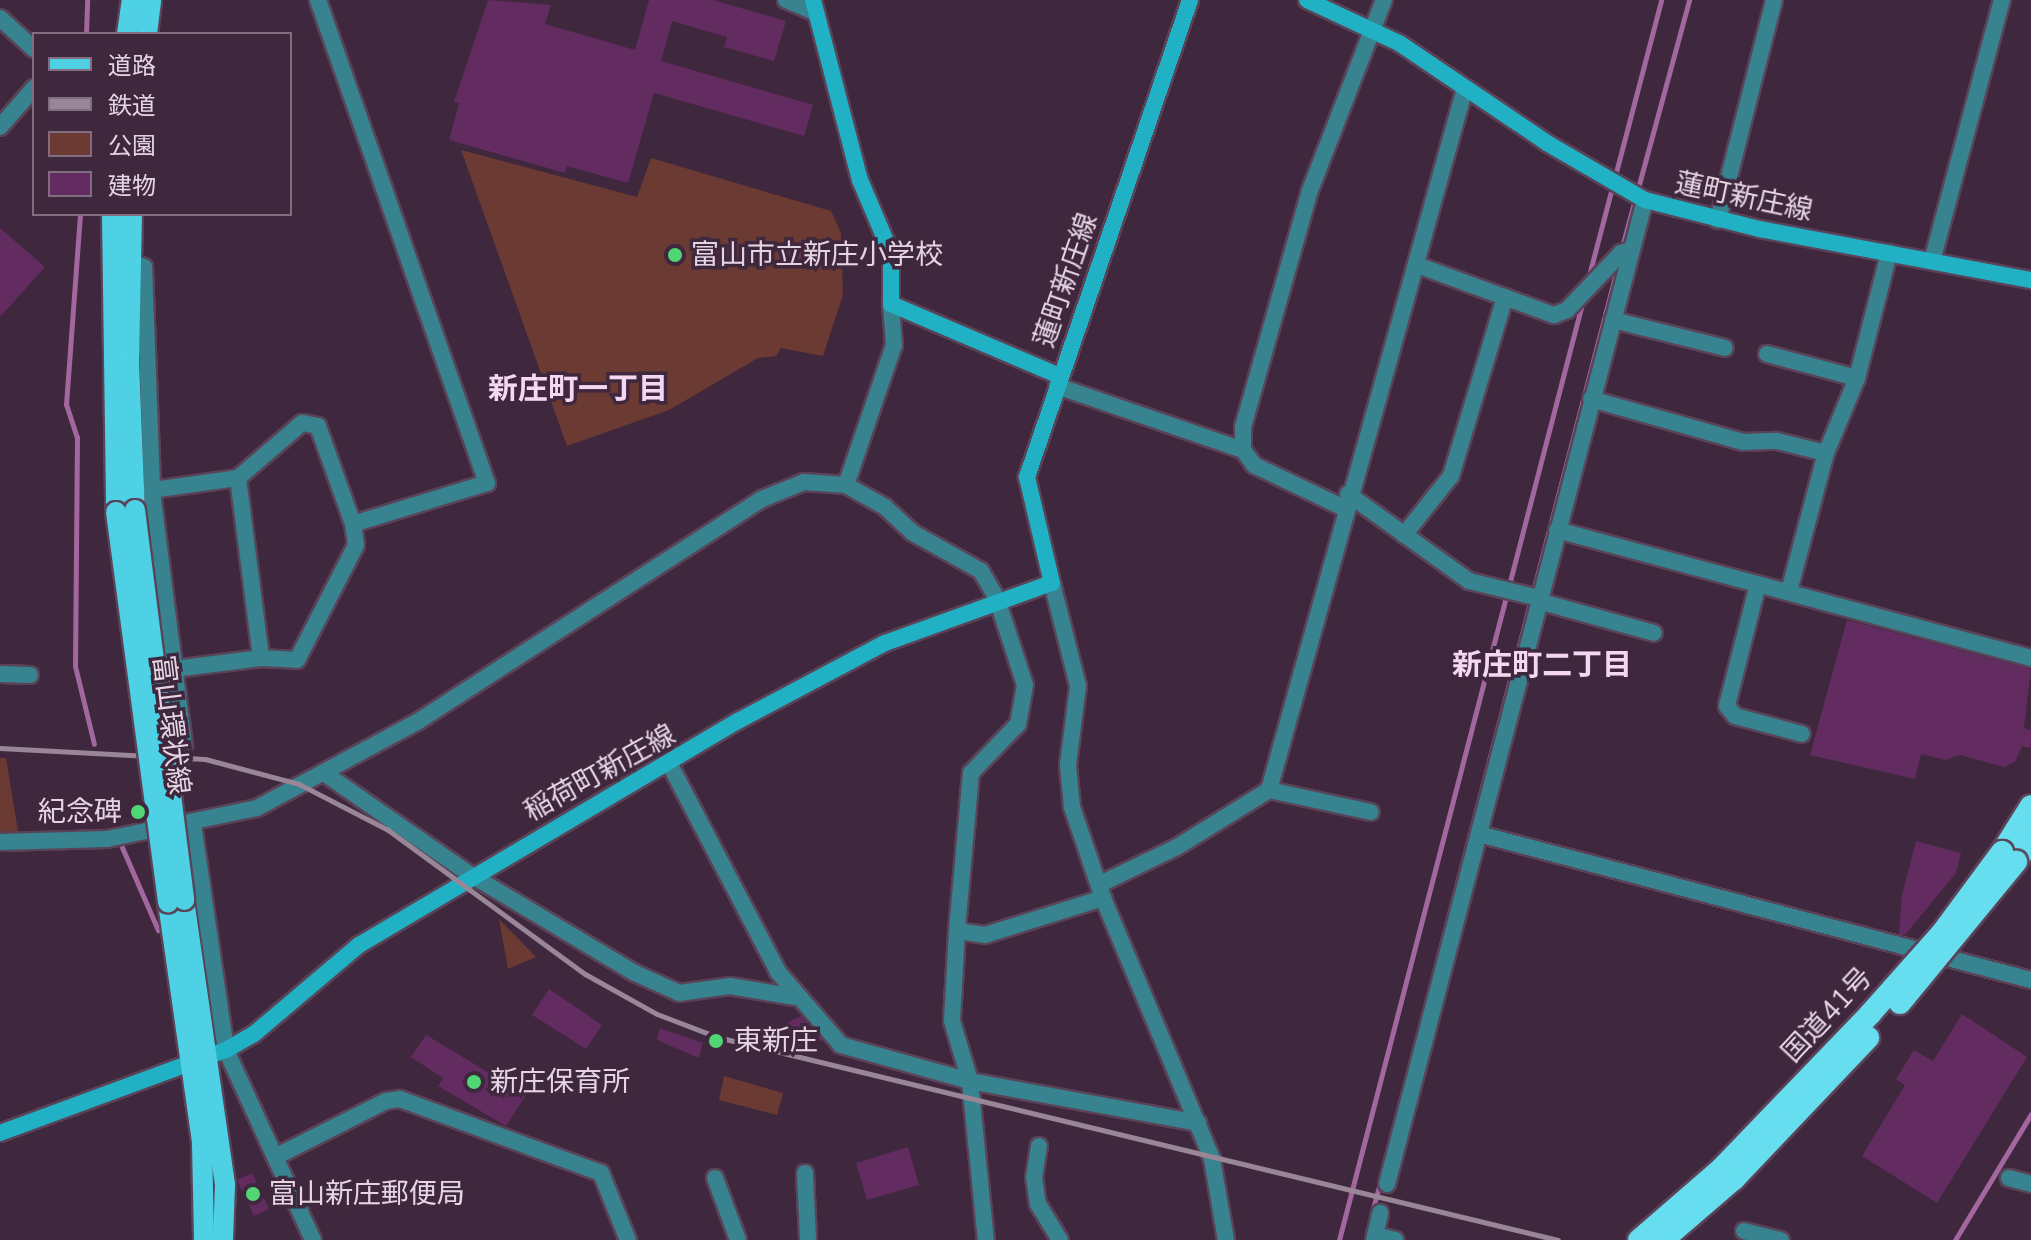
<!DOCTYPE html>
<html>
<head>
<meta charset="utf-8">
<style>
  body { margin:0 }
  #map { position:relative; width:2031px; height:1240px; overflow:hidden; background:#3f273d; font-family:"Nunito Sans","Noto Sans JP",sans-serif }
  div>[style] { position:absolute }
  [style*='--x'] { left:calc(var(--x)*1px); top:calc(var(--y)*1px); width:calc(var(--w)*1px); rotate:calc(var(--a)*1deg) }
  .green>* { inset:0; background:#6b3a33 }
  .stream>* { height:5px; margin:-2.5px; padding:0 2.5px; transform-origin:2.5px; border-radius:2.5px; background:#a3679f }
  .building>* { inset:0; background:#632c61 }
  .roads { filter:drop-shadow(2px 0 #5a4358) drop-shadow(-2px 0 #5a4358) drop-shadow(0 2px #5a4358) drop-shadow(0 -2px #5a4358) }
  .minor>* { height:16px; margin:-8px; padding:0 8px; transform-origin:8px; border-radius:8px; background:#37838f }
  .secondary>* { height:16px; margin:-8px; padding:0 8px; transform-origin:8px; border-radius:8px; background:#20b1c4 }
  .primary>* { height:20px; margin:-10px; padding:0 10px; transform-origin:10px; border-radius:10px; background:#4ed1e4 }
  .trunk>* { height:22px; margin:-11px; padding:0 11px; transform-origin:11px; border-radius:11px; background:#67def0 }
  .rail>* { height:5px; margin:-2.5px; padding:0 2.5px; transform-origin:2.5px; border-radius:2.5px; background:#998697 }
  .bridges { filter:drop-shadow(2px 0 #5a4358) drop-shadow(-2px 0 #5a4358) drop-shadow(0 2px #5a4358) drop-shadow(0 -2px #5a4358) }
  .pedestrian-bridge>* { height:12px; margin:-6px; padding:0 6px; transform-origin:6px; border-radius:6px; background:#37838f }
  .primary-bridge>* { height:20px; margin:-10px; padding:0 10px; transform-origin:10px; border-radius:10px; background:#4ed1e4 }
  .trunk-bridge>* { height:22px; margin:-11px; padding:0 11px; transform-origin:11px; border-radius:11px; background:#67def0 }
  .dots>* { width:22px; height:22px; translate:-50% -50%; box-sizing:border-box; border:4px solid #3f273d; border-radius:50% }
  span { translate:-50% -50%; white-space:nowrap; text-align:center; line-height:1.15; -webkit-text-stroke:7px #3f273d; paint-order:stroke }
  .street-label { font-size:28px; color:#e5d5e3 }
  .poi-label { font-size:28px; color:#e5d5e3 }
  .left { translate:0 -50%; text-align:left }
  .right { translate:-100% -50%; text-align:right }
  .neighbourhood-label { font-size:30px; color:#f6d7f3; font-weight:700 }
  .legend { position:absolute; left:32px; top:32px; width:260px; height:184px; box-sizing:border-box; background:#3f273d; border:2px solid #816d7f; margin:0; padding:10px 14px; list-style:none; font-size:24px; color:#e5d5e3 }
  .legend li { display:flex; align-items:center; gap:16px; height:40px }
  .legend b { width:40px; border:2px solid #816d7f }
</style>
</head>
<body>
<div id="map">
  <div class="green">
    <i style="clip-path:polygon(461px 150px,637px 197px,651px 158px,831px 211px,841px 233px,843px 295px,823px 356px,781px 348px,776px 356px,758px 358px,669px 410px,567px 446px)"></i>
    <i style="clip-path:polygon(0 758px,6px 758px,19px 837px,0 835px)"></i>
    <i style="clip-path:polygon(499px 919px,536px 957px,508px 969px)"></i>
    <i style="clip-path:polygon(724px 1076px,783px 1093px,777px 1115px,719px 1100px)"></i>
  </div>
  <div class="stream">
    <i style="--x:86;--y:34;--w:34;--a:-88"></i>
    <i style="--x:80;--y:214;--w:191;--a:94.2"></i>
    <i style="--x:66;--y:404;--w:35;--a:72"></i>
    <i style="--x:77;--y:437;--w:229;--a:90.5"></i>
    <i style="--x:75;--y:666;--w:80;--a:76.3"></i>
    <i style="--x:1622;--y:247;--w:256;--a:-74.8"></i>
    <i style="--x:1588;--y:279;--w:288;--a:-75.3"></i>
    <i style="--x:121;--y:845;--w:93;--a:66.5"></i>
    <i style="--x:1436;--y:964;--w:722;--a:-75.41"></i>
    <i style="--x:1371;--y:1216;--w:38;--a:-75"></i>
    <i style="--x:1339;--y:1240;--w:971;--a:-75.45"></i>
    <i style="--x:1955;--y:1240;--w:147;--a:-58.9"></i>
  </div>
  <div class="building">
    <i style="clip-path:polygon(488px 0,551px 5px,545px 24px,635px 50px,649px 0,713px 0,786px 21px,774px 61px,724px 47px,727px 37px,672px 21px,661px 61px,813px 105px,804px 136px,654px 93px,628px 183px,567px 166px,565px 173px,449px 140px,459px 103px,454px 102px)"></i>
    <i style="clip-path:polygon(0 228px,45px 267px,0 317px)"></i>
    <i style="clip-path:polygon(1847px 620px,2031px 669px,2024px 728px,2031px 730px,2031px 748px,2022px 746px,2015px 762px,2004px 767px,1960px 755px,1945px 760px,1921px 754px,1915px 779px,1810px 755px)"></i>
    <i style="clip-path:polygon(1916px 841px,1961px 853px,1956px 873px,1905px 935px,1899px 934px,1902px 895px)"></i>
    <i style="clip-path:polygon(549px 989px,602px 1025px,586px 1049px,532px 1015px)"></i>
    <i style="clip-path:polygon(1962px 1014px,2027px 1057px,1937px 1203px,1862px 1156px,1905px 1085px,1896px 1079px,1914px 1050px,1933px 1061px)"></i>
    <i style="clip-path:polygon(801px 1016px,822px 1040px,794px 1052px,793px 1043px,775px 1050px,766px 1039px,788px 1030px,788px 1022px)"></i>
    <i style="clip-path:polygon(660px 1028px,703px 1043px,699px 1058px,657px 1040px)"></i>
    <i style="clip-path:polygon(426px 1035px,526px 1095px,506px 1126px,438px 1086px,443px 1078px,411px 1057px)"></i>
    <i style="clip-path:polygon(908px 1147px,919px 1185px,867px 1200px,856px 1163px)"></i>
    <i style="clip-path:polygon(252px 1173px,269px 1209px,254px 1216px,237px 1180px)"></i>
  </div>
  <div class="roads">
    <div class="minor">
      <i style="--x:318;--y:0;--w:512;--a:70.72"></i>
      <i style="--x:487;--y:483;--w:140;--a:163"></i>
      <i style="--x:353;--y:524;--w:104;--a:-109.7"></i>
      <i style="--x:318;--y:426;--w:16;--a:-169"></i>
      <i style="--x:302;--y:423;--w:84;--a:139.3"></i>
      <i style="--x:238;--y:478;--w:181;--a:82.7"></i>
      <i style="--x:261;--y:658;--w:36;--a:3"></i>
      <i style="--x:297;--y:660;--w:129;--a:-62.8"></i>
      <i style="--x:356;--y:545;--w:21;--a:-98"></i>
      <i style="--x:786;--y:0;--w:33;--a:23"></i>
      <i style="--x:0;--y:18;--w:46;--a:42.4"></i>
      <i style="--x:0;--y:127;--w:52;--a:-48.9"></i>
      <i style="--x:1718;--y:220;--w:227;--a:-75.7"></i>
      <i style="--x:1932;--y:261;--w:270;--a:-75"></i>
      <i style="--x:130;--y:262;--w:15;--a:20"></i>
      <i style="--x:144;--y:267;--w:223;--a:87.9"></i>
      <i style="--x:1417;--y:265;--w:146;--a:20.1"></i>
      <i style="--x:1554;--y:315;--w:14;--a:-21"></i>
      <i style="--x:1567;--y:310;--w:79;--a:-46.5"></i>
      <i style="--x:1621;--y:253;--w:11;--a:-15"></i>
      <i style="--x:1613;--y:320;--w:115;--a:14"></i>
      <i style="--x:1767;--y:354;--w:93;--a:14.9"></i>
      <i style="--x:1057;--y:386;--w:197;--a:19"></i>
      <i style="--x:1591;--y:399;--w:158;--a:15.8"></i>
      <i style="--x:1743;--y:442;--w:34;--a:-2"></i>
      <i style="--x:1777;--y:441;--w:50;--a:13.8"></i>
      <i style="--x:846;--y:485;--w:148;--a:-71.1"></i>
      <i style="--x:894;--y:345;--w:41;--a:-94.2"></i>
      <i style="--x:1348;--y:494;--w:149;--a:35.7"></i>
      <i style="--x:1469;--y:581;--w:72;--a:13.7"></i>
      <i style="--x:1344;--y:508;--w:100;--a:-154.5"></i>
      <i style="--x:1254;--y:465;--w:19;--a:-126"></i>
      <i style="--x:1243;--y:450;--w:23;--a:-90"></i>
      <i style="--x:1243;--y:427;--w:243;--a:-74.2"></i>
      <i style="--x:1309;--y:193;--w:207;--a:-68.8"></i>
      <i style="--x:1557;--y:530;--w:491;--a:15.1"></i>
      <i style="--x:1404;--y:535;--w:75;--a:-51.5"></i>
      <i style="--x:1451;--y:476;--w:187;--a:-73.2"></i>
      <i style="--x:1052;--y:583;--w:106;--a:75.8"></i>
      <i style="--x:1078;--y:686;--w:80;--a:97.2"></i>
      <i style="--x:1068;--y:765;--w:42;--a:84.6"></i>
      <i style="--x:1072;--y:807;--w:96;--a:71.2"></i>
      <i style="--x:1103;--y:898;--w:283;--a:67.3"></i>
      <i style="--x:1212;--y:1159;--w:82;--a:80.2"></i>
      <i style="--x:1758;--y:584;--w:126;--a:104.3"></i>
      <i style="--x:1727;--y:706;--w:13;--a:51"></i>
      <i style="--x:1735;--y:716;--w:69;--a:15"></i>
      <i style="--x:1789;--y:591;--w:143;--a:-75"></i>
      <i style="--x:1826;--y:453;--w:81;--a:-67.5"></i>
      <i style="--x:1857;--y:378;--w:129;--a:-75.6"></i>
      <i style="--x:1538;--y:601;--w:120;--a:15.4"></i>
      <i style="--x:174;--y:669;--w:88;--a:-7.2"></i>
      <i style="--x:0;--y:674;--w:30;--a:2"></i>
      <i style="--x:184;--y:745;--w:257;--a:-97.2"></i>
      <i style="--x:152;--y:490;--w:87;--a:-7.9"></i>
      <i style="--x:670;--y:765;--w:233;--a:62.4"></i>
      <i style="--x:778;--y:972;--w:96;--a:49.2"></i>
      <i style="--x:841;--y:1045;--w:134;--a:15.6"></i>
      <i style="--x:970;--y:1081;--w:232;--a:10.4"></i>
      <i style="--x:324;--y:773;--w:179;--a:34.8"></i>
      <i style="--x:471;--y:875;--w:191;--a:30.9"></i>
      <i style="--x:635;--y:973;--w:48;--a:24.4"></i>
      <i style="--x:679;--y:993;--w:51;--a:-7.8"></i>
      <i style="--x:730;--y:986;--w:66;--a:9.6"></i>
      <i style="--x:1269;--y:790;--w:104;--a:12.2"></i>
      <i style="--x:193;--y:824;--w:228;--a:81.7"></i>
      <i style="--x:226;--y:1050;--w:209;--a:65.4"></i>
      <i style="--x:1479;--y:834;--w:571;--a:14.82"></i>
      <i style="--x:0;--y:842;--w:107;--a:-1.6"></i>
      <i style="--x:107;--y:839;--w:153;--a:-11.7"></i>
      <i style="--x:257;--y:808;--w:182;--a:-28.3"></i>
      <i style="--x:417;--y:722;--w:411;--a:-32.9"></i>
      <i style="--x:762;--y:499;--w:45;--a:-22"></i>
      <i style="--x:804;--y:482;--w:42;--a:4.1"></i>
      <i style="--x:846;--y:485;--w:45;--a:29.4"></i>
      <i style="--x:885;--y:507;--w:38;--a:43"></i>
      <i style="--x:913;--y:533;--w:78;--a:29.2"></i>
      <i style="--x:981;--y:571;--w:32;--a:60"></i>
      <i style="--x:997;--y:599;--w:90;--a:72"></i>
      <i style="--x:1025;--y:685;--w:40;--a:100"></i>
      <i style="--x:1018;--y:724;--w:68;--a:133.8"></i>
      <i style="--x:971;--y:773;--w:159;--a:95.1"></i>
      <i style="--x:957;--y:931;--w:90;--a:93.2"></i>
      <i style="--x:952;--y:1021;--w:63;--a:73.3"></i>
      <i style="--x:970;--y:1081;--w:160;--a:84.3"></i>
      <i style="--x:1100;--y:884;--w:85;--a:-25.7"></i>
      <i style="--x:1177;--y:847;--w:108;--a:-31.8"></i>
      <i style="--x:1269;--y:790;--w:729;--a:-74.4"></i>
      <i style="--x:957;--y:931;--w:28;--a:8"></i>
      <i style="--x:985;--y:935;--w:124;--a:-17.4"></i>
      <i style="--x:1039;--y:1146;--w:31;--a:99"></i>
      <i style="--x:1034;--y:1177;--w:27;--a:82"></i>
      <i style="--x:1038;--y:1204;--w:42;--a:58.6"></i>
      <i style="--x:275;--y:1157;--w:124;--a:-26.8"></i>
      <i style="--x:386;--y:1101;--w:14;--a:-8"></i>
      <i style="--x:400;--y:1099;--w:214;--a:20.2"></i>
      <i style="--x:601;--y:1173;--w:72;--a:68.1"></i>
      <i style="--x:805;--y:1173;--w:67;--a:87.4"></i>
      <i style="--x:715;--y:1178;--w:66;--a:69.6"></i>
      <i style="--x:2009;--y:1178;--w:23;--a:15"></i>
      <i style="--x:1387;--y:1184;--w:1017;--a:-75.31"></i>
      <i style="--x:1744;--y:1231;--w:38;--a:14"></i>
      <i style="--x:1375;--y:1235;--w:21;--a:14"></i>
      <i style="--x:1374;--y:1240;--w:28;--a:-77"></i>
    </div>
    <div class="secondary">
      <i style="--x:813;--y:0;--w:186;--a:75.4"></i>
      <i style="--x:860;--y:180;--w:79;--a:67"></i>
      <i style="--x:891;--y:253;--w:51;--a:90"></i>
      <i style="--x:891;--y:304;--w:184;--a:23.1"></i>
      <i style="--x:1307;--y:0;--w:102;--a:25.1"></i>
      <i style="--x:1399;--y:43;--w:179;--a:34"></i>
      <i style="--x:1547;--y:143;--w:113;--a:30.2"></i>
      <i style="--x:1645;--y:200;--w:119;--a:14.2"></i>
      <i style="--x:1760;--y:229;--w:276;--a:10.7"></i>
      <i style="--x:0;--y:1133;--w:241;--a:-20.2"></i>
      <i style="--x:226;--y:1050;--w:32;--a:-30"></i>
      <i style="--x:254;--y:1034;--w:138;--a:-40.3"></i>
      <i style="--x:359;--y:945;--w:440;--a:-30.6"></i>
      <i style="--x:738;--y:721;--w:166;--a:-28"></i>
      <i style="--x:885;--y:643;--w:177;--a:-19.8"></i>
      <i style="--x:1052;--y:583;--w:109;--a:-103.3"></i>
      <i style="--x:1027;--y:477;--w:504;--a:-71.13"></i>
    </div>
    <div class="primary">
      <i style="--x:127;--y:34;--w:34;--a:-82"></i>
      <i style="--x:147;--y:34;--w:34;--a:-83"></i>
      <i style="--x:112;--y:214;--w:298;--a:89.2"></i>
      <i style="--x:132;--y:214;--w:149;--a:91.2"></i>
      <i style="--x:129;--y:363;--w:147;--a:87.7"></i>
      <i style="--x:184;--y:900;--w:288;--a:81.8"></i>
      <i style="--x:225;--y:1185;--w:55;--a:92.1"></i>
      <i style="--x:168;--y:903;--w:242;--a:81.9"></i>
      <i style="--x:202;--y:1143;--w:97;--a:88.8"></i>
    </div>
    <div class="trunk">
      <i style="--x:2002;--y:852;--w:54;--a:-57.8"></i>
      <i style="--x:2016;--y:862;--w:28;--a:-58"></i>
    </div>
  </div>
  <div class="rail">
    <i style="--x:0;--y:748;--w:205;--a:3.1"></i>
    <i style="--x:205;--y:759;--w:97;--a:14.9"></i>
    <i style="--x:299;--y:784;--w:100;--a:27.3"></i>
    <i style="--x:388;--y:830;--w:244;--a:36.2"></i>
    <i style="--x:585;--y:974;--w:82;--a:29.1"></i>
    <i style="--x:657;--y:1014;--w:64;--a:21"></i>
    <i style="--x:717;--y:1037;--w:865;--a:13.57"></i>
  </div>
  <div class="bridges">
    <div class="pedestrian-bridge">
      <i style="--x:175;--y:725;--w:51;--a:80.9"></i>
    </div>
    <div class="primary-bridge">
      <i style="--x:135;--y:510;--w:393;--a:82.8"></i>
      <i style="--x:116;--y:512;--w:394;--a:82.4"></i>
    </div>
    <div class="trunk-bridge">
      <i style="--x:1900;--y:1003;--w:183;--a:-50.6"></i>
      <i style="--x:1639;--y:1240;--w:110;--a:-40.9"></i>
      <i style="--x:1722;--y:1168;--w:214;--a:-46.1"></i>
      <i style="--x:1870;--y:1014;--w:108;--a:-48.4"></i>
      <i style="--x:1942;--y:933;--w:101;--a:-53.5"></i>
      <i style="--x:1663;--y:1240;--w:94;--a:-40.7"></i>
      <i style="--x:1734;--y:1179;--w:195;--a:-46.5"></i>
    </div>
  </div>
  <div class="dots">
    <i style="left:675px;top:255px;background:#50d674"></i>
    <i style="left:138px;top:812px;background:#50d674"></i>
    <i style="left:716px;top:1041px;background:#50d674"></i>
    <i style="left:474px;top:1082px;background:#50d674"></i>
    <i style="left:253px;top:1194px;background:#50d674"></i>
  </div>
  <div class="street-label">
    <span style="left:1744px;top:197px;rotate:12deg">蓮町新庄線</span>
    <span style="left:1066px;top:280px;rotate:-71deg">蓮町新庄線</span>
    <span style="left:171px;top:725px;rotate:83deg">富山環状線</span>
    <span style="left:600px;top:773px;rotate:-29deg">稲荷町新庄線</span>
    <span style="left:1827px;top:1015px;rotate:-47deg">国道41号</span>
  </div>
  <div class="poi-label">
    <span class="left" style="left:691px;top:255px">富山市立新庄小学校</span>
    <span class="right" style="left:122px;top:812px">紀念碑</span>
    <span class="left" style="left:734px;top:1041px">東新庄</span>
    <span class="left" style="left:490px;top:1082px">新庄保育所</span>
    <span class="left" style="left:269px;top:1194px">富山新庄郵便局</span>
  </div>
  <div class="neighbourhood-label">
    <span style="left:578px;top:390px">新庄町一丁目</span>
    <span style="left:1542px;top:666px">新庄町二丁目</span>
  </div>
  <ul class="legend">
  <li><b style="height:10px;background:#4ed1e4"></b>道路</li>
  <li><b style="height:10px;background:#998697"></b>鉄道</li>
  <li><b style="height:22px;background:#6b3a33"></b>公園</li>
  <li><b style="height:22px;background:#632c61"></b>建物</li>
  </ul>
</div>
</body>
</html>
